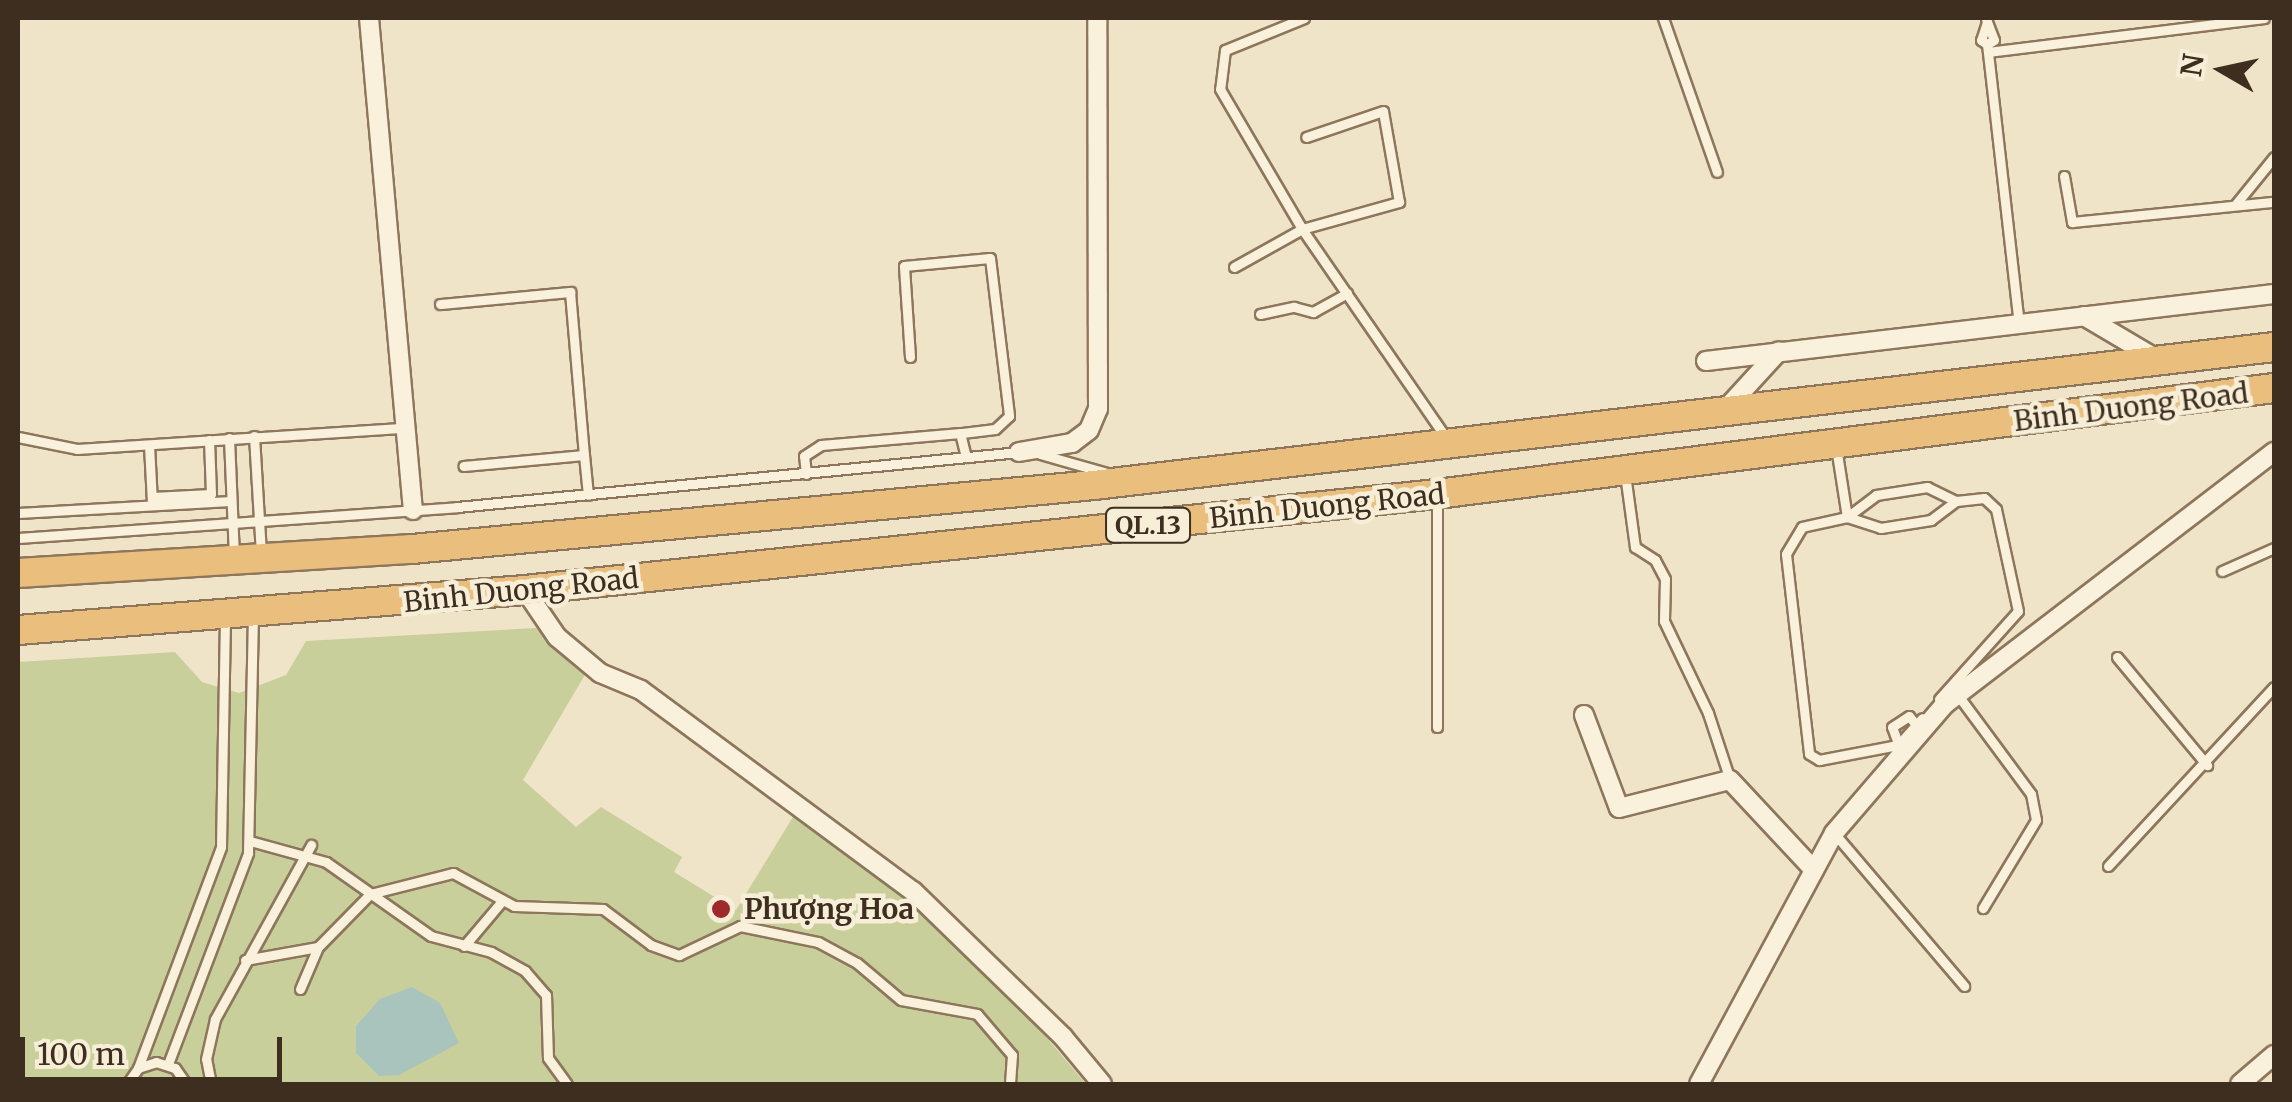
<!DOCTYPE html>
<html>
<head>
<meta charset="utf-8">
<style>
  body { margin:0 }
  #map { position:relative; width:2292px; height:1102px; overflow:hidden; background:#f0e4c8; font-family:Merriweather,serif }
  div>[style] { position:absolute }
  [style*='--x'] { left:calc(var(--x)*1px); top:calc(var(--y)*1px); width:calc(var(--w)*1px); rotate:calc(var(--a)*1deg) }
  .green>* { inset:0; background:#c9cf9b }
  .water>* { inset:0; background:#a9c4bc }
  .roads { filter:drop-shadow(2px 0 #8d765c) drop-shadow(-2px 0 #8d765c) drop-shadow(0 2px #8d765c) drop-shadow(0 -2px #8d765c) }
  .service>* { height:9px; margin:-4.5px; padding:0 4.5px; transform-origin:4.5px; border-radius:4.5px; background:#faf1dc }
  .minor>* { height:18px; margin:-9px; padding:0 9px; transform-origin:9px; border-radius:9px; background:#faf1dc }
  .trunk>* { height:28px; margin:-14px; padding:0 14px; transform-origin:14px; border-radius:14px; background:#eabe7c }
  .dots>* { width:28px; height:28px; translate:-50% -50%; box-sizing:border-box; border:5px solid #f7eed8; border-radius:50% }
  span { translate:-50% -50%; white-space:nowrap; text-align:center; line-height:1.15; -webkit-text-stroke:9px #f7eed8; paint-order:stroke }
  .shield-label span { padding:2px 8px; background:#f7eed8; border:2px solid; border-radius:8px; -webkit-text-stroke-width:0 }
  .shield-label { font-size:25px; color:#3d2e20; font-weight:700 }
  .street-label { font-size:28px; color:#3d2e20 }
  .poi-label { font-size:28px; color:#3d2e20; font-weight:700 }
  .left { translate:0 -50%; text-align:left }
  .frame { position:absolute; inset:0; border:20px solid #3d2e20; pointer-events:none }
  .north { position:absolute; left:2172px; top:20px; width:100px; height:100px; -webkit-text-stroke:8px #f7eed8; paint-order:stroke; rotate:279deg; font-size:28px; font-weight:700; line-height:40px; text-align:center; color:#3d2e20 }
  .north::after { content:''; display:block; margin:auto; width:35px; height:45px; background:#3d2e20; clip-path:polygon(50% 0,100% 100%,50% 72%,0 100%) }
  .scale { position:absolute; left:20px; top:1037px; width:262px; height:45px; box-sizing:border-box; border:5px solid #3d2e20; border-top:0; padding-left:12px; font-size:30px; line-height:35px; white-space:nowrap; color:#3d2e20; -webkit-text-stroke:8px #f7eed8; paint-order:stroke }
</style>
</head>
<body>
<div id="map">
  <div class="green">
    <i style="clip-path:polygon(536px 628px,586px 673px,523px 780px,576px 827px,601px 807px,682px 857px,674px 872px,736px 910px,796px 812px,919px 909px,1025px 1012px,1086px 1084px,18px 1084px,18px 662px,175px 652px,202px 682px,239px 693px,286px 675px,306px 641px)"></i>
  </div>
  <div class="water">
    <i style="clip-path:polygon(412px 987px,440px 1003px,459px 1043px,399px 1075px,379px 1076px,356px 1053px,356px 1026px,380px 999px)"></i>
  </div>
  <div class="roads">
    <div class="service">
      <i style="--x:1304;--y:18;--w:85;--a:157.9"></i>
      <i style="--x:1225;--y:50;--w:39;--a:97"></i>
      <i style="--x:1220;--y:89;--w:162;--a:59.6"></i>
      <i style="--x:1302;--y:229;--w:255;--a:55.4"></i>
      <i style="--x:1663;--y:18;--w:163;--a:70.7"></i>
      <i style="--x:1986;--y:19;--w:22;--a:69"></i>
      <i style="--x:1994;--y:40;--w:8;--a:150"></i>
      <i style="--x:1987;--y:22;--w:19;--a:108"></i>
      <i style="--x:1981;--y:40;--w:7;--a:34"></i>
      <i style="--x:1987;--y:44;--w:281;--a:83.5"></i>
      <i style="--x:1988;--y:52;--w:278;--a:-7"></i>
      <i style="--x:2064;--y:176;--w:47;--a:80.1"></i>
      <i style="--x:2072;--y:222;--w:203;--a:-5.7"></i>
      <i style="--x:2235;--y:205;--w:62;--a:-50.9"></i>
      <i style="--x:1234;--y:267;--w:78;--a:-29.2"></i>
      <i style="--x:1302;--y:229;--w:101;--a:-15.6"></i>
      <i style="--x:1399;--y:202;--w:92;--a:-100"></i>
      <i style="--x:1383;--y:111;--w:81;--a:161.3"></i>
      <i style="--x:440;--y:304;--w:131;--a:-5.3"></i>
      <i style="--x:570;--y:292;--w:164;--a:85.1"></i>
      <i style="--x:584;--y:455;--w:121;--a:174.8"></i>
      <i style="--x:1260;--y:314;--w:35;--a:-12"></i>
      <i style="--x:1294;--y:307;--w:20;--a:15"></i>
      <i style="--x:1313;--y:312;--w:39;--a:-29"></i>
      <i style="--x:910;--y:357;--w:91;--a:-93.8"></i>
      <i style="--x:904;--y:266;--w:86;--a:-5.3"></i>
      <i style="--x:990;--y:258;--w:159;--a:83.1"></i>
      <i style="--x:1009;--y:416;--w:19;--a:137"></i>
      <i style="--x:995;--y:429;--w:35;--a:173"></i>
      <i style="--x:254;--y:436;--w:119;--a:86.6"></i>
      <i style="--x:18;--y:437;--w:60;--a:11.5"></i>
      <i style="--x:77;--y:449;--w:328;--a:-3.7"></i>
      <i style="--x:229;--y:438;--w:118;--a:87.6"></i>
      <i style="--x:149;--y:445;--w:58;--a:87"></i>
      <i style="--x:1836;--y:447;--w:71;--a:81.1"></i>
      <i style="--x:1847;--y:517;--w:46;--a:167.5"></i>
      <i style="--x:1802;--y:527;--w:31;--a:121"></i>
      <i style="--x:1786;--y:554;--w:201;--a:83.4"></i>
      <i style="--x:1809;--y:754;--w:12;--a:31"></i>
      <i style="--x:1819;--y:760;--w:80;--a:-10.8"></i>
      <i style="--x:1898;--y:745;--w:36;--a:-48"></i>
      <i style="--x:1040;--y:454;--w:70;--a:15.8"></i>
      <i style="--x:584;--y:455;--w:40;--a:84.3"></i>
      <i style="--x:806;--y:474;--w:18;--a:-96"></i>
      <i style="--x:804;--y:456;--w:20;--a:-33"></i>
      <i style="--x:821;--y:445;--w:140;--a:-4.9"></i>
      <i style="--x:960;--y:433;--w:25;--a:76"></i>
      <i style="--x:1625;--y:474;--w:74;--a:82.2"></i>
      <i style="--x:1635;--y:547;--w:24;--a:33"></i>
      <i style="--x:1655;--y:560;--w:21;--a:62"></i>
      <i style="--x:1665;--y:579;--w:42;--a:91.4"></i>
      <i style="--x:1664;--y:621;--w:102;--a:64.4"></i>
      <i style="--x:1708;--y:713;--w:71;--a:71.8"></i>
      <i style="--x:1927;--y:487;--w:32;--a:26"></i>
      <i style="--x:1956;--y:501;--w:31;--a:143"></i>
      <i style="--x:1931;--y:520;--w:51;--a:170.9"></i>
      <i style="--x:1881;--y:528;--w:36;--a:-162"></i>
      <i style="--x:1847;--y:517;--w:36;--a:-37"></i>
      <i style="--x:1876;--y:495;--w:52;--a:-8.9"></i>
      <i style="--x:152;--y:497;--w:59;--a:-2.9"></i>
      <i style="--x:211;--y:494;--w:54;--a:-92.1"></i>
      <i style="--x:18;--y:513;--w:213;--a:-3.2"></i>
      <i style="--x:18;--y:538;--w:440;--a:-4"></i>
      <i style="--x:457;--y:507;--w:565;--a:-5.59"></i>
      <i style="--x:2222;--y:571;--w:57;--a:-23.9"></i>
      <i style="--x:2117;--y:657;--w:141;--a:50.2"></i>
      <i style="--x:1957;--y:694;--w:124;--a:53.5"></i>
      <i style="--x:2031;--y:794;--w:26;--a:79"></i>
      <i style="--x:2036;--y:820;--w:103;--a:121.1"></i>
      <i style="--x:1939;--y:699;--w:118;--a:-48.1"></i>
      <i style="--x:2018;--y:611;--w:104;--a:-102.2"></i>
      <i style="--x:1996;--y:509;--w:16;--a:-137"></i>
      <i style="--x:1984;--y:498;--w:28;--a:174"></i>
      <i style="--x:1437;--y:727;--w:230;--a:-90"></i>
      <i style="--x:1899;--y:746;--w:20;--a:-110"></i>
      <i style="--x:1892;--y:727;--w:20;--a:-33"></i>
      <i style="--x:1909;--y:716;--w:11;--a:52"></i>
      <i style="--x:1834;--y:833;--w:201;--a:49.6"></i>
      <i style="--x:250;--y:841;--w:79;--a:15.4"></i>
      <i style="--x:326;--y:862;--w:128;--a:35.2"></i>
      <i style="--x:431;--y:936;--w:62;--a:14.9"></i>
      <i style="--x:491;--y:952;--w:39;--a:29"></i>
      <i style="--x:525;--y:971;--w:32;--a:49"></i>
      <i style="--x:546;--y:995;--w:63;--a:88.2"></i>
      <i style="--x:548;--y:1058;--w:32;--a:54"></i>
      <i style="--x:2108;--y:866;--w:244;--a:-47.2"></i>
      <i style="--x:464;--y:946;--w:59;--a:-49.8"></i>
      <i style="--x:245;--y:960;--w:74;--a:-10.1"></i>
      <i style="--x:318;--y:947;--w:74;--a:-45.5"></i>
      <i style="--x:370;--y:894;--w:86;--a:-14.2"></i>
      <i style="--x:453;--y:873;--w:69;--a:28.4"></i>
      <i style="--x:514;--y:906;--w:89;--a:1.9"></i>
      <i style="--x:603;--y:909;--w:60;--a:36.9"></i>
      <i style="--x:651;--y:945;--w:30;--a:20"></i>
      <i style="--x:679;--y:955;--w:68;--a:-25.4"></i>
      <i style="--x:740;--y:926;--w:80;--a:11.6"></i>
      <i style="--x:818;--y:942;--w:44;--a:28.3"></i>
      <i style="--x:857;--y:963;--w:57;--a:40.1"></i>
      <i style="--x:901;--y:1000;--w:77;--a:10.4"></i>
      <i style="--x:977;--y:1014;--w:54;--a:49.5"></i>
      <i style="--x:1012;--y:1055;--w:29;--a:94"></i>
      <i style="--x:300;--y:989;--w:46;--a:-66.8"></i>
      <i style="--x:168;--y:1064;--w:226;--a:-69.2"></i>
      <i style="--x:248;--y:853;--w:236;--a:-88.8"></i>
      <i style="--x:138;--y:1068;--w:236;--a:-69.4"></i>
      <i style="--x:221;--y:847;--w:228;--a:-89"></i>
      <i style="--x:18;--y:1082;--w:8;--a:14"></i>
      <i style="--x:127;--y:1084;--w:19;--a:-55"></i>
      <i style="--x:138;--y:1068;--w:19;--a:-18"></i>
      <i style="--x:156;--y:1062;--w:20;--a:18"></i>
      <i style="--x:175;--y:1068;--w:19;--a:55"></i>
      <i style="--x:211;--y:1084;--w:25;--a:-101"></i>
      <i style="--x:206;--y:1059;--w:41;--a:-77.3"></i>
      <i style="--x:215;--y:1019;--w:199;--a:-61.1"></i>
    </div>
    <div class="minor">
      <i style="--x:369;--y:18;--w:494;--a:84.9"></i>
      <i style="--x:2084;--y:316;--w:82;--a:30.6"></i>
      <i style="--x:1706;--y:361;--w:572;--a:-6.73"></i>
      <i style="--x:1724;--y:411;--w:81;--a:-47.5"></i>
      <i style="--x:1019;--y:452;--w:54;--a:-9.6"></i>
      <i style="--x:1072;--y:443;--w:21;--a:-37"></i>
      <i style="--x:1089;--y:430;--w:23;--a:-67"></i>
      <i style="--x:1098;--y:409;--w:391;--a:-90.1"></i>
      <i style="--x:525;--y:590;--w:57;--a:55.8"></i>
      <i style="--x:557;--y:637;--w:56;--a:39.9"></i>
      <i style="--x:600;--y:673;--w:44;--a:22.5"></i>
      <i style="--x:641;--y:690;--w:338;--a:36.5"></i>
      <i style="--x:913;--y:891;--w:209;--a:44.2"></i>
      <i style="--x:1063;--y:1037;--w:61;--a:50.3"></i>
      <i style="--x:1584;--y:715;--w:99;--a:69.4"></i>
      <i style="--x:1619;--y:808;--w:114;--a:-14.2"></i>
      <i style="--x:1730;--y:780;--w:123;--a:47"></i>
      <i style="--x:1699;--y:1084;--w:285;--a:-61.7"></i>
      <i style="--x:1834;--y:833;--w:169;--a:-49.3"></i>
      <i style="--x:1944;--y:705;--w:416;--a:-37.5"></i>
      <i style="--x:2240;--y:1084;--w:45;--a:-40.5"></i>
    </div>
    <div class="trunk">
      <i style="--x:18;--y:573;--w:395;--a:-3.5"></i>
      <i style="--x:412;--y:549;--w:685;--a:-5.36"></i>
      <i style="--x:1094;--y:485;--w:1188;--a:-6.67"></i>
      <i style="--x:18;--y:630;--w:509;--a:-4.51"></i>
      <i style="--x:525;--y:590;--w:917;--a:-6.01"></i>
      <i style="--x:1437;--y:494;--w:844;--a:-7.22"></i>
    </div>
  </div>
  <div class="dots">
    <i style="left:721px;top:909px;background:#9e2a2b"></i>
  </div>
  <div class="shield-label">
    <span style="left:1148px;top:525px">QL.13</span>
  </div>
  <div class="street-label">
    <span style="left:2131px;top:407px;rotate:-7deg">Binh Duong Road</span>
    <span style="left:1327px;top:506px;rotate:-6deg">Binh Duong Road</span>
    <span style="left:521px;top:590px;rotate:-6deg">Binh Duong Road</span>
  </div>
  <div class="poi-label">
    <span class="left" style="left:744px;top:909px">Phượng Hoa</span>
  </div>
  <div class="frame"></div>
  <div class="north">N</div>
  <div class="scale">100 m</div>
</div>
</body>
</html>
